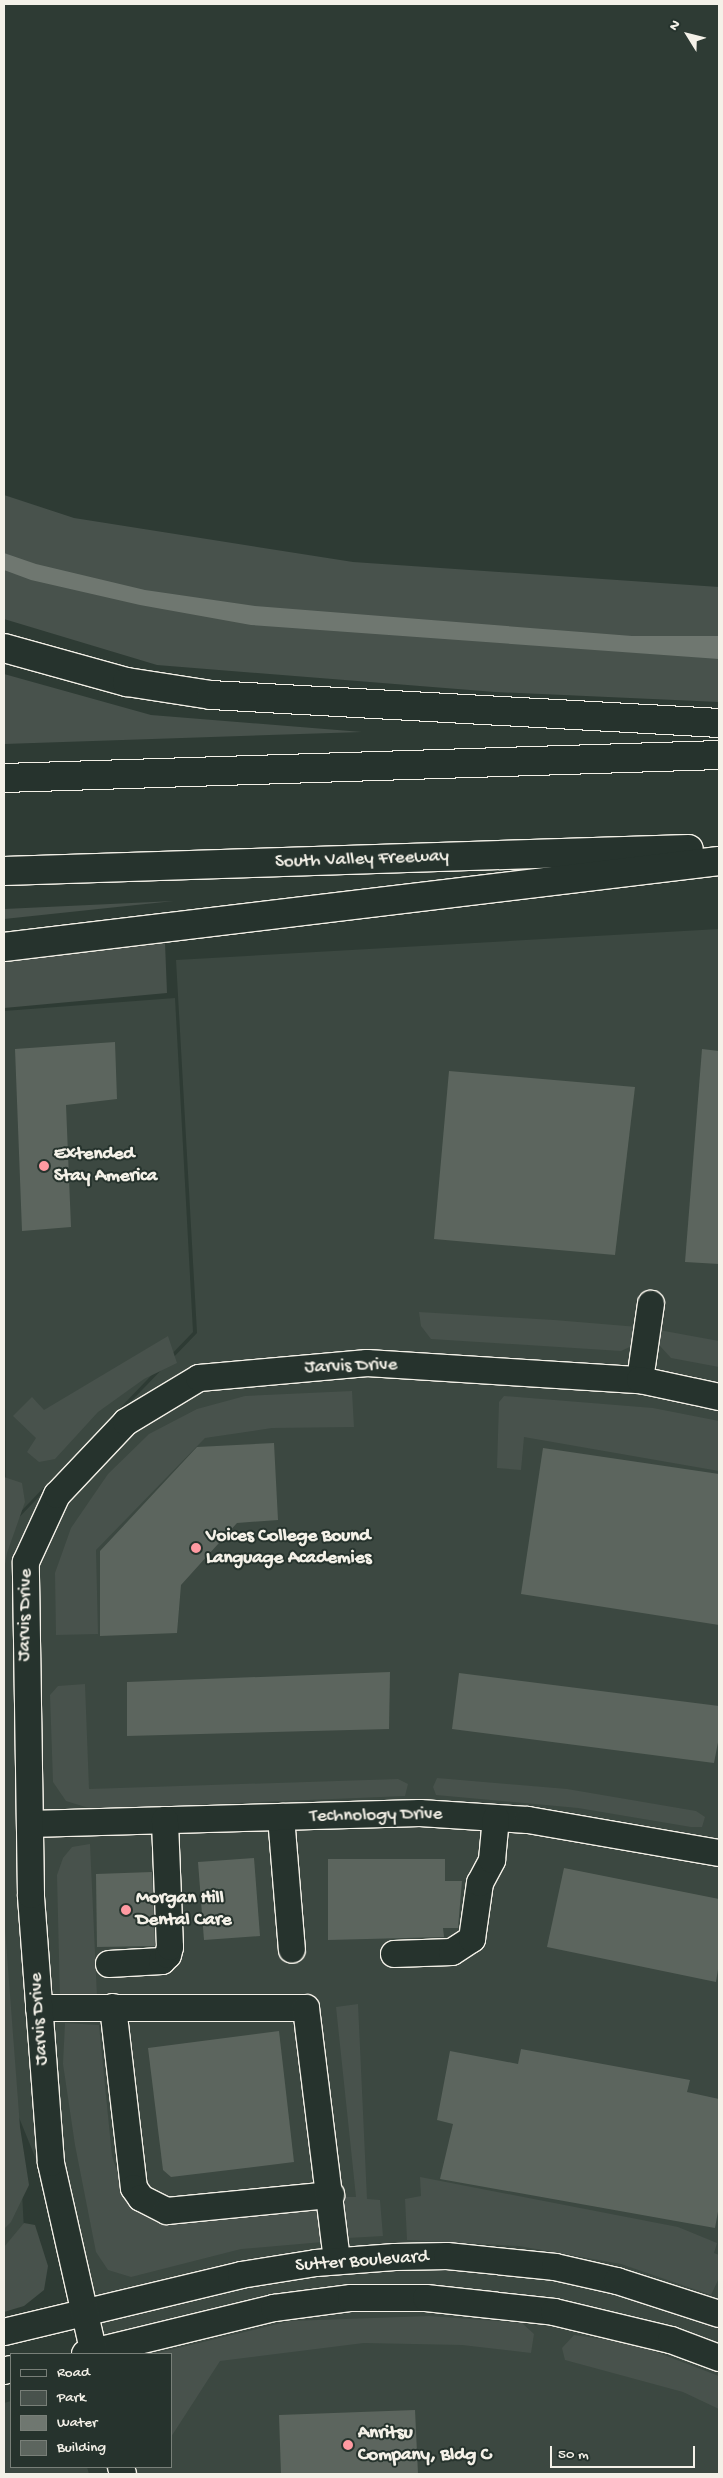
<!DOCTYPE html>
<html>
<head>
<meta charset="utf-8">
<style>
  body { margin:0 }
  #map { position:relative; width:723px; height:2478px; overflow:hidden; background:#2e3b34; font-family:"Gochi Hand",sans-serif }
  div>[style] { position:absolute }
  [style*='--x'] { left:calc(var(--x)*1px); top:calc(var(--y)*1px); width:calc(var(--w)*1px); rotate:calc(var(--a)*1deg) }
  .built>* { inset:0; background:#3c4841 }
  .green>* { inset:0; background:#48524c }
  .water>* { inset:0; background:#6f7770 }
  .building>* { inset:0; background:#5c655e }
  .roads { filter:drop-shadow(1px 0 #f4f1e8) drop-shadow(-1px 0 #f4f1e8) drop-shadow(0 1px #f4f1e8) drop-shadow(0 -1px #f4f1e8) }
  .minor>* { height:26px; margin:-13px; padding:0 13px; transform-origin:13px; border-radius:13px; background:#26332d }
  .highway>* { height:28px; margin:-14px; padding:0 14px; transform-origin:14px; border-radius:14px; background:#26332d }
  .dots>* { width:14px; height:14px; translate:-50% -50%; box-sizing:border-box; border:2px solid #26332d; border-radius:50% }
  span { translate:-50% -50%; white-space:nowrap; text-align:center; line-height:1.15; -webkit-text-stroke:4px #26332d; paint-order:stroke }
  .street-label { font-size:19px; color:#f4f1e8 }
  .poi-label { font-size:19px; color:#f4f1e8; font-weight:700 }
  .left { translate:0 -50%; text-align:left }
  .frame { position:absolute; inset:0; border:5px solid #f4f1e8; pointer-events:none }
  .legend { position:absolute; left:10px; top:2353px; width:162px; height:115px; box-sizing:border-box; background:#26332d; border:1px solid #787f78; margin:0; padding:6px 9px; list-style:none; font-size:15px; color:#f4f1e8 }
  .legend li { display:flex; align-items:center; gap:10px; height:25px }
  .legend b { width:25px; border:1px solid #787f78 }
  .north { position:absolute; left:663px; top:10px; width:50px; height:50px; -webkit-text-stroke:4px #26332d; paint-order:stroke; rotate:306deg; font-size:14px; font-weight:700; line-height:20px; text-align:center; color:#f4f1e8 }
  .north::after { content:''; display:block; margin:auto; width:18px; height:22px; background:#f4f1e8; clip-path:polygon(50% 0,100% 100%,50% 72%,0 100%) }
  .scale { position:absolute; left:550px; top:2446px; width:145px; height:22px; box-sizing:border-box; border:2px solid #f4f1e8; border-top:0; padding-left:6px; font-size:15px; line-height:18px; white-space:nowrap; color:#f4f1e8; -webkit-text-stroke:4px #26332d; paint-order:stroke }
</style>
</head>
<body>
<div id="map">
  <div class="built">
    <i style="clip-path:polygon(719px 929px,719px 2474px,117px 2474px,116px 2467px,171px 2467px,171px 2354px,100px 2354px,91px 2295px,18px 2115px,27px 2288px,4px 2293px,4px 1533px,197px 1333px,176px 960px)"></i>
    <i style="clip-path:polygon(175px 998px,193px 1332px,6px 1527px,4px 1011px)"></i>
    <i style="clip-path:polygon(11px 2401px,11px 2467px,87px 2467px,89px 2474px,4px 2474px,4px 2403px)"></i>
  </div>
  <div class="green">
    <i style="clip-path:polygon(4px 495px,74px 518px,353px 562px,719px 587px,719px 702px,495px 692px,157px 665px,4px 619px)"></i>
    <i style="clip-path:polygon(4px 674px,151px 715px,362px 732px,4px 744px)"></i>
    <i style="clip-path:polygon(174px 901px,4px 919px,4px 909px)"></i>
    <i style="clip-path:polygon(165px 943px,167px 993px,4px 1008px,4px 961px)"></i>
    <i style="clip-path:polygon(419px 1312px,554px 1320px,638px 1327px,634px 1345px,621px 1351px,431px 1339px,421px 1326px)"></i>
    <i style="clip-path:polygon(659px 1330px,719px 1341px,719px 1367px,671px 1358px,660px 1346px)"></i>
    <i style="clip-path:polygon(168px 1336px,177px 1363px,144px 1379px,98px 1412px,55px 1459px,39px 1462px,27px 1452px,36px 1438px,13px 1416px,32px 1397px,44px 1410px)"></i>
    <i style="clip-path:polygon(352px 1391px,354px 1427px,272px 1428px,205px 1438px,96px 1550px,98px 1634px,56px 1635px,55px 1573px,71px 1528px,108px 1474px,149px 1434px,197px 1409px,245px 1396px)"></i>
    <i style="clip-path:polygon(504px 1396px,653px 1408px,719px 1421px,719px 1471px,524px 1437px,521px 1470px,497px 1468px,499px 1402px)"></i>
    <i style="clip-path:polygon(4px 1477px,22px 1483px,25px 1502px,7px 1553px,4px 1570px)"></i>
    <i style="clip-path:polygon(85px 1684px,89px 1789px,398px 1779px,408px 1784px,405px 1796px,92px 1809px,66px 1801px,53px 1782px,50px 1695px,58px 1686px)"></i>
    <i style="clip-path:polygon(437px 1778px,567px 1789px,696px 1811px,705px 1817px,702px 1827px,691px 1827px,578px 1808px,436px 1795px,433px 1787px)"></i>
    <i style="clip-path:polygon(90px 1844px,97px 1997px,60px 1999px,57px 1875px,63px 1858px,72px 1847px)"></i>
    <i style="clip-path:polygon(4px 1915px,20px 2127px,29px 2185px,11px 2222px,4px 2229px)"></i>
    <i style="clip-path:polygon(358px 2004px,367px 2199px,380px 2200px,383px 2236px,347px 2238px,344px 2197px,356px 2197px,336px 2007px)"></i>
    <i style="clip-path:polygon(65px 2023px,99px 2025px,112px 2156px,126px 2199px,311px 2206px,323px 2213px,323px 2242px,241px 2249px,131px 2277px,108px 2270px,96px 2252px,75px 2145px,63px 2064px)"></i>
    <i style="clip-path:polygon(420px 2177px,678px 2227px,717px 2243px,714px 2253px,719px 2255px,719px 2278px,711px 2295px,621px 2264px,519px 2246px,407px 2240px,405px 2199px,421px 2196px)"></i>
    <i style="clip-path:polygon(24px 2223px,35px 2225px,48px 2266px,44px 2290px,24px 2306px,4px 2312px,4px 2247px)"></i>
    <i style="clip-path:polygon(429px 2316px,522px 2323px,534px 2334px,531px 2353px,462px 2345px,364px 2343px,220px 2361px,171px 2437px,171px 2354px,153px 2354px,290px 2321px)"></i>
    <i style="clip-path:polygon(574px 2335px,635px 2344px,719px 2376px,719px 2409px,683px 2392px,565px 2360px,562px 2348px)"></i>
  </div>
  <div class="water">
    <i style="clip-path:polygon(4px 553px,36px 564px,145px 590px,255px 606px,632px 636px,719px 636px,719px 659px,251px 625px,140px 605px,31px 580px,4px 570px)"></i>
  </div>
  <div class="building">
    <i style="clip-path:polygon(115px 1042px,117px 1099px,66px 1105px,71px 1227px,22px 1231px,15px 1049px)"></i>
    <i style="clip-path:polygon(702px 1049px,719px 1051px,719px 1264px,685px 1262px)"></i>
    <i style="clip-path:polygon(449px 1071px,635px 1087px,615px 1255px,434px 1239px)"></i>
    <i style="clip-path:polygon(274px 1443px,278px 1520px,237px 1523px,181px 1585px,177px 1633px,100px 1636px,100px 1551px,197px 1447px)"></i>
    <i style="clip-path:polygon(543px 1448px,719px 1474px,719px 1625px,521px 1594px)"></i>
    <i style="clip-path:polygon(390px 1672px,389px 1729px,127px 1736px,127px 1682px)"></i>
    <i style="clip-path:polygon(459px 1673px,719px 1706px,719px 1737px,714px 1763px,452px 1729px)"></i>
    <i style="clip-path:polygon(254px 1858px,260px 1936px,204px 1940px,198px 1862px)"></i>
    <i style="clip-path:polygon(328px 1859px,445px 1859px,445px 1881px,462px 1881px,458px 1928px,443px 1928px,444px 1937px,328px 1940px)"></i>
    <i style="clip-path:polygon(564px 1868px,719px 1899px,719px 1963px,716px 1982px,547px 1947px)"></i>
    <i style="clip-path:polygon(152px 1872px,155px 1946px,97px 1947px,96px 1874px)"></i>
    <i style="clip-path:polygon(279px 2031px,294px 2162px,171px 2177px,163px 2170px,148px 2048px)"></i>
    <i style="clip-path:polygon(521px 2049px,690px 2080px,687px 2092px,719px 2099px,719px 2206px,715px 2228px,440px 2179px,453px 2124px,437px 2120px,450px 2051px,518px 2064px)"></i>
    <i style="clip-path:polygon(415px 2410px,418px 2474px,281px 2474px,279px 2415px)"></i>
  </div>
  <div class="roads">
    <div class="minor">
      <i style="--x:640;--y:1380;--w:77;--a:-81.8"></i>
      <i style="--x:281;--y:1817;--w:133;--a:85.3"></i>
      <i style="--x:30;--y:1824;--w:390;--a:-1.6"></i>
      <i style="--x:420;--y:1813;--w:108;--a:3.7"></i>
      <i style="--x:528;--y:1820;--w:194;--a:9.8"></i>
      <i style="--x:394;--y:1954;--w:58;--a:-2"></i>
      <i style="--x:452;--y:1952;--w:24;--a:-33"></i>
      <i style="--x:472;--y:1939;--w:57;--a:-81.9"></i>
      <i style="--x:480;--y:1883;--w:26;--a:-62"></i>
      <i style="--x:492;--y:1860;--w:42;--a:-84.6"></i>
      <i style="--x:109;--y:1964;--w:53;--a:-3.2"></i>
      <i style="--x:162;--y:1961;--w:8;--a:-45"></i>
      <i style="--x:168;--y:1955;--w:8;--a:-76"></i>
      <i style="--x:170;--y:1947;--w:127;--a:-92.3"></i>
      <i style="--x:113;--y:2007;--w:182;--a:83.4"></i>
      <i style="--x:134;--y:2188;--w:12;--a:55"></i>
      <i style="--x:141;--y:2198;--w:29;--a:27"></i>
      <i style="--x:167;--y:2211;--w:165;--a:-5.6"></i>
      <i style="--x:39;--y:2008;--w:267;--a:0"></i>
      <i style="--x:306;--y:2008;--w:254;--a:83"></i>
      <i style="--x:4;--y:2332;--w:244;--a:-13.5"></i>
      <i style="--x:241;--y:2275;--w:76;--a:-9.1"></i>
      <i style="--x:316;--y:2263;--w:79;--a:-4.3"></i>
      <i style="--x:395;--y:2257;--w:52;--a:-1.1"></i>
      <i style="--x:447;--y:2256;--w:109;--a:5.8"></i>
      <i style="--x:555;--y:2267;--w:64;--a:12.7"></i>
      <i style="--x:617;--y:2281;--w:107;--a:17.9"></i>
      <i style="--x:85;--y:2354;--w:195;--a:-13.7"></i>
      <i style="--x:274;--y:2308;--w:78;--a:-7.4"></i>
      <i style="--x:351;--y:2298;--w:75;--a:0"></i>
      <i style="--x:426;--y:2298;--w:129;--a:6.2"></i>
      <i style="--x:554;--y:2312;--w:120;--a:13.5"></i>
      <i style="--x:671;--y:2340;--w:51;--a:20.6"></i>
      <i style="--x:94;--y:2354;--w:196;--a:-102.7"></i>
      <i style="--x:51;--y:2163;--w:269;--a:-94.3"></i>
      <i style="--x:31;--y:1895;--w:333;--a:-90.9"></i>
      <i style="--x:26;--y:1562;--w:74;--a:-65.2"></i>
      <i style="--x:57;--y:1495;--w:100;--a:-46.6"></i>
      <i style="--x:126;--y:1422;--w:85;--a:-31.1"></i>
      <i style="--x:199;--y:1378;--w:169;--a:-5.1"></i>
      <i style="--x:367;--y:1363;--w:274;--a:3.6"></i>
      <i style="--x:640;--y:1380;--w:81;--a:12.1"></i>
      <i style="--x:4;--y:2371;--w:7;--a:-16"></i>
      <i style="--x:121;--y:2467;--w:7;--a:74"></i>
    </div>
    <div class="highway">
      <i style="--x:4;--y:648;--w:128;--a:15.5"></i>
      <i style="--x:127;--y:682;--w:85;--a:8.8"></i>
      <i style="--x:211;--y:695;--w:509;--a:3.15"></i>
      <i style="--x:4;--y:778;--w:715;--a:-1.84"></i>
      <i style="--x:4;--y:871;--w:685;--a:-1.84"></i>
      <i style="--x:4;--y:947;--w:720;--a:-6.86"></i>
    </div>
  </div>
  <div class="dots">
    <i style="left:44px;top:1166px;background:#ff9aa2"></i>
    <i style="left:196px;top:1548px;background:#ff9aa2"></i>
    <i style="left:126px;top:1910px;background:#ff9aa2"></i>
    <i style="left:348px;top:2445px;background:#ff9aa2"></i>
  </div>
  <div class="street-label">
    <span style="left:362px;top:860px;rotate:-2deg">South Valley Freeway</span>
    <span style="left:351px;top:1367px;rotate:-2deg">Jarvis Drive</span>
    <span style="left:26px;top:1615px;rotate:-89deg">Jarvis Drive</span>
    <span style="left:376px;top:1816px;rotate:-1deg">Technology Drive</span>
    <span style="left:40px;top:2019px;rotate:-94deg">Jarvis Drive</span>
    <span style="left:362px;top:2262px;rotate:-4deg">Sutter Boulevard</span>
  </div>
  <div class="poi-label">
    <span class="left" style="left:54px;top:1166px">Extended<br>Stay America</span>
    <span class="left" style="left:206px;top:1548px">Voices College Bound<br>Language Academies</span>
    <span class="left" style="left:136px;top:1910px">Morgan Hill<br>Dental Care</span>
    <span class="left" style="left:358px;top:2445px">Anritsu<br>Company, Bldg C</span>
  </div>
  <div class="frame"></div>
  <ul class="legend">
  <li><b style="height:6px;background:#26332d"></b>Road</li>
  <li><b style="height:14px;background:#48524c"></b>Park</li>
  <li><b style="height:14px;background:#6f7770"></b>Water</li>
  <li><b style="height:14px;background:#5c655e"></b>Building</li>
  </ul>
  <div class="north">N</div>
  <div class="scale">50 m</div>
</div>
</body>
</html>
